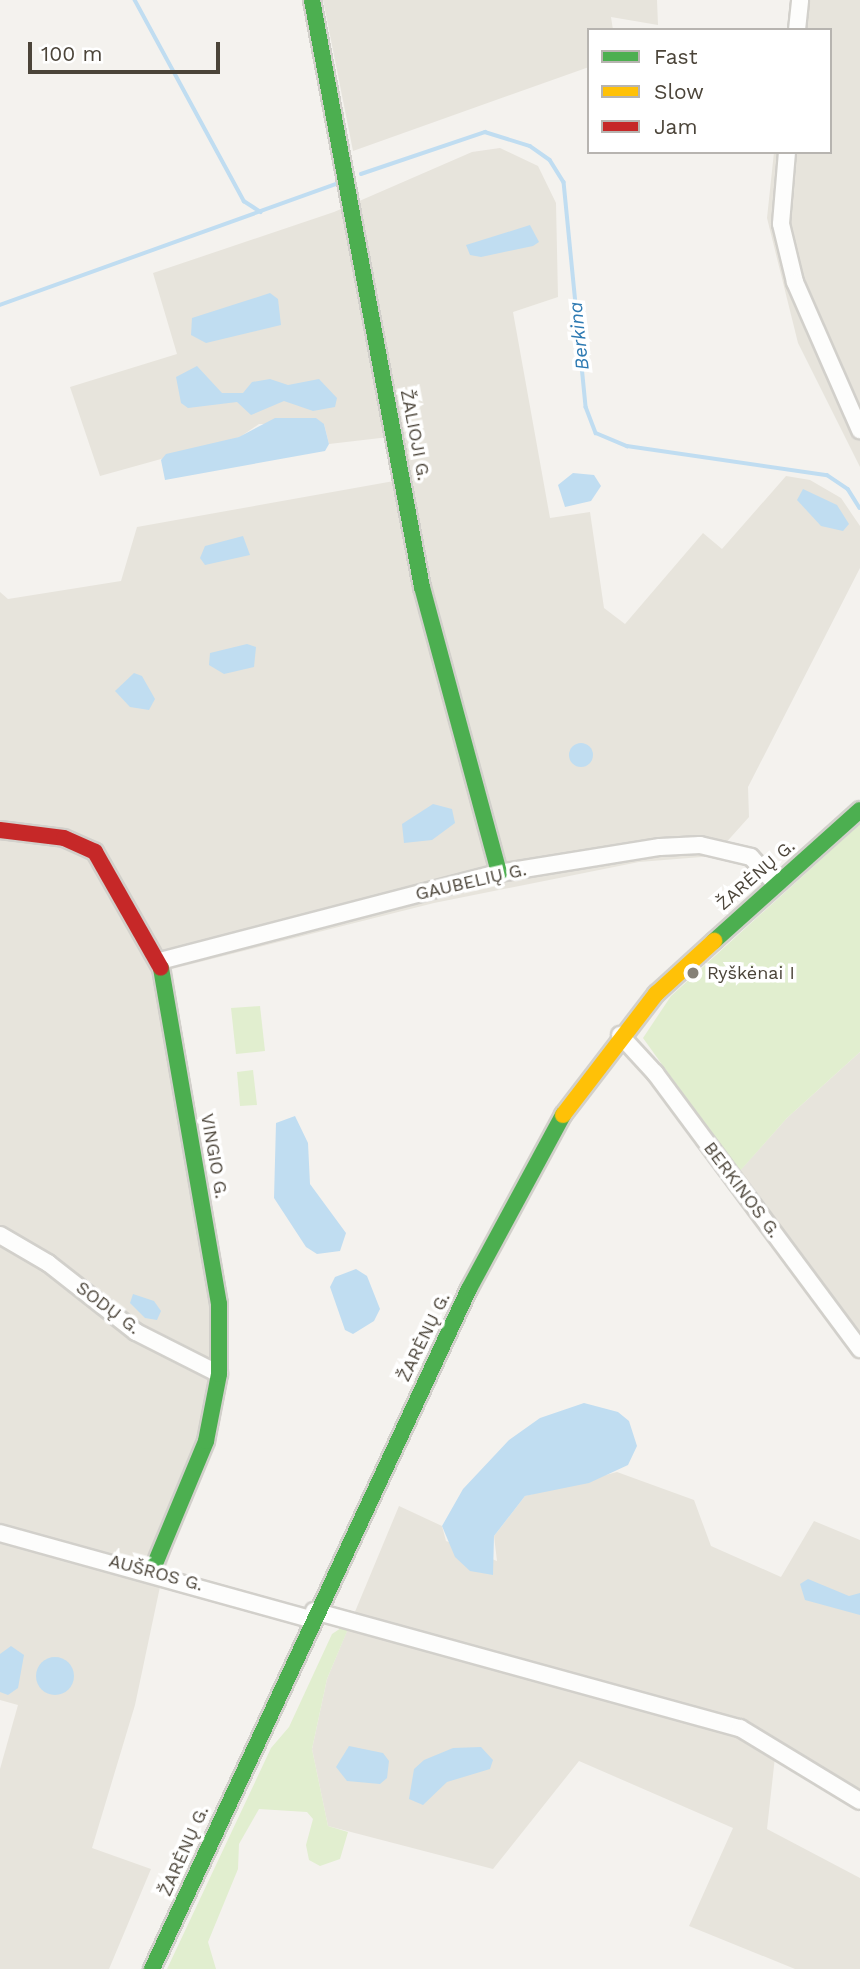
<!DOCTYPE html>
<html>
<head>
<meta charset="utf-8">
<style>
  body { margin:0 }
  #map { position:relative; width:860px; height:1969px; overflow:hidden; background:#f4f2ee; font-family:"Work Sans",sans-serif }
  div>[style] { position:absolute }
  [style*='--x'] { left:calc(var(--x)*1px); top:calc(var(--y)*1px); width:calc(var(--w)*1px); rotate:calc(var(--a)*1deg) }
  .residential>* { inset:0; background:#e7e4dc }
  .green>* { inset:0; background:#e1eecf }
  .water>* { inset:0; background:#c0ddf1 }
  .round { border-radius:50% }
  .stream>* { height:3.5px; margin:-1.75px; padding:0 1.75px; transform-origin:1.75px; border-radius:1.75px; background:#c0ddf1 }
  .roads { filter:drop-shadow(2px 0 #d2d0cb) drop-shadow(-2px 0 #d2d0cb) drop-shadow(0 2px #d2d0cb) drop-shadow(0 -2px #d2d0cb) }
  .street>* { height:16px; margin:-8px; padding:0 8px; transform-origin:8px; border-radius:8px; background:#fdfdfc }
  .fast>* { height:16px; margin:-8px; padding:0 8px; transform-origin:8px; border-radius:8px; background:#4caf50 }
  .slow>* { height:16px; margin:-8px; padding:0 8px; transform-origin:8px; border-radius:8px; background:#ffc107 }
  .jam>* { height:16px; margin:-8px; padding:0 8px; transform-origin:8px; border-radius:8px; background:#c62828 }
  .dots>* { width:19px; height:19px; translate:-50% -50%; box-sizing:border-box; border:4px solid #fff; border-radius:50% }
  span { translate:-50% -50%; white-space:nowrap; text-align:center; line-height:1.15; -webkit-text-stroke:7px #fff; paint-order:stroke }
  .street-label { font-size:18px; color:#4b4439 }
  .poi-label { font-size:18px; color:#4b4439 }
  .left { translate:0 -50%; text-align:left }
  .water-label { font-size:19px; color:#2e7ab2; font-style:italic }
  .legend { position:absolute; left:587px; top:28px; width:245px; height:126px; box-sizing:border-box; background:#fff; border:2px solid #b7b4b0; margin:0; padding:9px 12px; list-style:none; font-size:21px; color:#4b4439 }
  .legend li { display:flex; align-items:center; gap:14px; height:35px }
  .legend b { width:35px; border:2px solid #b7b4b0 }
  .scale { position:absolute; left:28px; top:42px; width:192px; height:32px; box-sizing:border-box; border:4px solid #4b4439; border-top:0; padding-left:9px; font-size:21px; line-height:24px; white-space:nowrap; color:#4b4439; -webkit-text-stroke:5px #fff; paint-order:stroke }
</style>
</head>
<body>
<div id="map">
  <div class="residential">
    <i style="clip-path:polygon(323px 0,657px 0,658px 25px,611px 17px,613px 30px,589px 30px,589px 67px,353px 151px)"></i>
    <i style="clip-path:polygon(790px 0,860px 0,860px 467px,798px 343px,767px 218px,774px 152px,830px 152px,830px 30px,787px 30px)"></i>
    <i style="clip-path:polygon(500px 148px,538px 166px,556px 203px,558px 297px,513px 312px,550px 518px,590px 512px,604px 608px,625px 624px,703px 533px,722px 549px,786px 476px,810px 480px,841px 498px,860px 526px,860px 568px,748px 787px,749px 817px,714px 856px,639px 862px,434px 903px,172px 969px,223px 1284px,195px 1483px,161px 1582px,135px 1705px,92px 1848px,151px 1869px,109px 1969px,0 1969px,0 1769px,18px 1705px,0 1700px,0 592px,8px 599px,121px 581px,137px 527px,394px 481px,389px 437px,329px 444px,324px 424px,259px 424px,240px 437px,100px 476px,70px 387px,177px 354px,153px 273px,334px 212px,472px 152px)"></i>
    <i style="clip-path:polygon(860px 1052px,860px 1359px,728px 1184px,787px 1118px)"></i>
    <i style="clip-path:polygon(617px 1472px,694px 1500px,711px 1546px,781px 1577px,814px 1521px,860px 1540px,860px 1801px,776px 1748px,767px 1829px,860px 1878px,860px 1969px,795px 1969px,689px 1926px,733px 1828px,579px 1761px,493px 1869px,328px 1826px,312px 1749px,327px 1679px,399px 1506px,442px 1526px,446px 1541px,497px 1561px,494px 1536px,525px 1496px)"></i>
  </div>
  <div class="green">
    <i style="clip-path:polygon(860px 824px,860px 1052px,787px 1118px,739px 1172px,643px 1038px,671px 996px)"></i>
    <i style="clip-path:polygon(260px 1006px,265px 1051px,236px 1054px,231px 1008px)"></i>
    <i style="clip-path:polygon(253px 1070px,257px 1105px,240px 1106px,237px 1072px)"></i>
    <i style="clip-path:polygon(341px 1628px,348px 1629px,327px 1679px,312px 1749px,328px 1826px,348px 1832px,340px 1859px,320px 1866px,309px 1860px,306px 1845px,313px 1819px,307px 1812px,259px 1809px,239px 1844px,238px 1869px,208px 1942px,216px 1969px,167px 1969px,271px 1748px,289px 1727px,332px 1634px)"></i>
  </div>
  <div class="water">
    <i style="clip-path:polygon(530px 225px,539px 242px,533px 246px,481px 257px,470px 255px,466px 245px)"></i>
    <i style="clip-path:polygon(270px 293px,278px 299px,281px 325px,206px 343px,191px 335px,192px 318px)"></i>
    <i style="clip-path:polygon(197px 366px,222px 393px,243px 393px,252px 382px,270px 379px,288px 385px,319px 379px,337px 398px,335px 407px,313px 411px,284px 401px,251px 415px,237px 402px,188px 408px,181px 403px,176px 377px)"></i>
    <i style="clip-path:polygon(275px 418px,316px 418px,324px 424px,329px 444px,325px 451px,165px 480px,161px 460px,166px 454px,239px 437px)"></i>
    <i style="clip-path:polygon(573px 473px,594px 475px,601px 486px,591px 501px,565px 507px,558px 485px)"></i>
    <i style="clip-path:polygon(803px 489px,837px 505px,849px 524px,843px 531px,821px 526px,797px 500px)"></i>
    <i style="clip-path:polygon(243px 536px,250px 555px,205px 565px,200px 558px,205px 546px)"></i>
    <i style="clip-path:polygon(247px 644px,256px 647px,254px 667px,224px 674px,209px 665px,210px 653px)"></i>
    <i style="clip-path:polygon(134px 673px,142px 676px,155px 699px,149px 710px,130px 707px,115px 691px)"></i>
    <i class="round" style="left:569px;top:743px;width:24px;height:24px"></i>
    <i style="clip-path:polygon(433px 804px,452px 809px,455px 823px,432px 840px,404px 843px,402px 824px)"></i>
    <i style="clip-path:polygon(295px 1116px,308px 1143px,310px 1184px,346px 1233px,340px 1251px,317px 1254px,306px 1247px,274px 1198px,276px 1123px)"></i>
    <i style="clip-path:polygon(356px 1269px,367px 1276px,380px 1309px,374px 1321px,353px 1334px,345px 1330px,330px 1287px,335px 1277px)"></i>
    <i style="clip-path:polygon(133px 1294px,154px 1301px,161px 1311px,157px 1320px,145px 1318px,130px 1303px)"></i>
    <i style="clip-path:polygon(584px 1403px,618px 1412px,629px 1421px,637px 1446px,628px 1465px,589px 1483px,525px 1496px,494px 1536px,493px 1575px,470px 1571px,455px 1557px,442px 1526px,463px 1489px,509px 1440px,540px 1418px)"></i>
    <i style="clip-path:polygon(808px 1579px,849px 1596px,860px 1593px,860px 1615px,805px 1600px,800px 1584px)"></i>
    <i style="clip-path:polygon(11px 1646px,24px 1655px,18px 1688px,8px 1695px,0 1692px,0 1654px)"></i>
    <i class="round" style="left:36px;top:1657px;width:38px;height:38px"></i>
    <i style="clip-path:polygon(349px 1746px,383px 1753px,389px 1761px,387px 1778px,380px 1784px,347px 1781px,336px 1767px)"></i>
    <i style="clip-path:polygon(481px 1747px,493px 1760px,490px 1769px,447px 1782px,423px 1805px,409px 1799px,414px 1769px,424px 1760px,453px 1748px)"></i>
  </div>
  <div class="stream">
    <i style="--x:135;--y:0;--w:229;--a:61.5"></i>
    <i style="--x:244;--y:201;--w:20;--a:33"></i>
    <i style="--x:361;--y:174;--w:131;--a:-18.7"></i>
    <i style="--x:485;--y:132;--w:47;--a:17.3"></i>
    <i style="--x:530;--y:146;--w:24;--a:35"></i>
    <i style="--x:550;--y:160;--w:26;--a:58"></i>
    <i style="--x:564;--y:182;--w:226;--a:84.4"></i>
    <i style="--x:586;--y:407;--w:28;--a:69"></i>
    <i style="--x:596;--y:433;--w:34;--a:23"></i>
    <i style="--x:627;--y:446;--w:202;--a:8.3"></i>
    <i style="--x:827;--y:475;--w:25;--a:34"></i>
    <i style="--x:848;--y:489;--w:22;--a:58"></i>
    <i style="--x:0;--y:305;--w:357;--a:-19.8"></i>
  </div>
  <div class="roads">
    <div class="street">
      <i style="--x:797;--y:30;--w:30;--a:-84"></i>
      <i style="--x:787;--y:152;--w:72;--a:94.8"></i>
      <i style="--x:781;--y:224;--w:60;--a:76.4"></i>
      <i style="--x:795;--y:282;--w:162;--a:66.3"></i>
      <i style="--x:160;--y:961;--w:350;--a:-14.6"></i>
      <i style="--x:499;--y:873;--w:163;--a:-9.2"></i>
      <i style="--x:660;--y:847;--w:40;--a:-2.9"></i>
      <i style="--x:700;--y:845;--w:52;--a:13.2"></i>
      <i style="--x:751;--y:857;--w:36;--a:48"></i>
      <i style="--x:620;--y:1035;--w:52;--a:47.4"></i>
      <i style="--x:655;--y:1073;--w:344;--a:53.4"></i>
      <i style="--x:0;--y:1235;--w:56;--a:30.3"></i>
      <i style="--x:48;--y:1263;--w:112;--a:38.1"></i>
      <i style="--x:136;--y:1332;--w:93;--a:26.8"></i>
      <i style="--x:0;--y:1533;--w:322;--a:15.5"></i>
      <i style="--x:314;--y:1611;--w:442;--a:15.4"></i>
      <i style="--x:740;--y:1728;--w:140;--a:31.3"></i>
    </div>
    <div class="fast">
      <i style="--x:312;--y:0;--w:597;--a:79.39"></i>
      <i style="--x:422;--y:587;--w:296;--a:74.9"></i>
      <i style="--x:714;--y:941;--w:196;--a:-41.9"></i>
      <i style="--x:152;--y:1571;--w:141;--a:-67.4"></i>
      <i style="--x:206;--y:1441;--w:68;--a:-79"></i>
      <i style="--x:219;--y:1374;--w:70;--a:-90"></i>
      <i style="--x:219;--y:1304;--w:341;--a:-99.8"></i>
      <i style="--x:152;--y:1969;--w:750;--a:-65.01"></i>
      <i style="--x:469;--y:1289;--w:198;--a:-61.6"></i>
    </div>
    <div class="slow">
      <i style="--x:563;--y:1115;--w:153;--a:-52.5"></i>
      <i style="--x:656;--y:994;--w:79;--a:-42.4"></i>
    </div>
    <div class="jam">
      <i style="--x:0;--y:830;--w:64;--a:7.1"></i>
      <i style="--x:64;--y:838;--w:34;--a:24"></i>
      <i style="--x:95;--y:852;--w:133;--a:60.4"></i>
    </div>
  </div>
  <div class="dots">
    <i style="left:693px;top:973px;background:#868178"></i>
  </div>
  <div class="street-label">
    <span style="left:415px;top:435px;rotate:79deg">ŽALIOJI G.</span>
    <span style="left:756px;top:875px;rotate:-41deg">ŽARĖNŲ G.</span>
    <span style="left:471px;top:882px;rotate:-13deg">GAUBELIŲ G.</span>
    <span style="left:214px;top:1156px;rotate:80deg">VINGIO G.</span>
    <span style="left:742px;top:1190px;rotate:53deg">BERKINOS G.</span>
    <span style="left:108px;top:1308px;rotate:37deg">SODŲ G.</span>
    <span style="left:424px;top:1337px;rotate:-64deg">ŽARĖNŲ G.</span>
    <span style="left:156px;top:1573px;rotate:15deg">AUŠROS G.</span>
    <span style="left:184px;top:1851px;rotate:-66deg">ŽARĖNŲ G.</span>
  </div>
  <div class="poi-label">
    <span class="left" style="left:707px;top:973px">Ryškėnai I</span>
  </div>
  <div class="water-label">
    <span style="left:579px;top:336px;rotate:-96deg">Berkina</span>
  </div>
  <ul class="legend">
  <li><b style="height:9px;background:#4caf50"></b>Fast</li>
  <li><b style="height:9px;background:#ffc107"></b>Slow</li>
  <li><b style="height:9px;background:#c62828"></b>Jam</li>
  </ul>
  <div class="scale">100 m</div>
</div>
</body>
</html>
